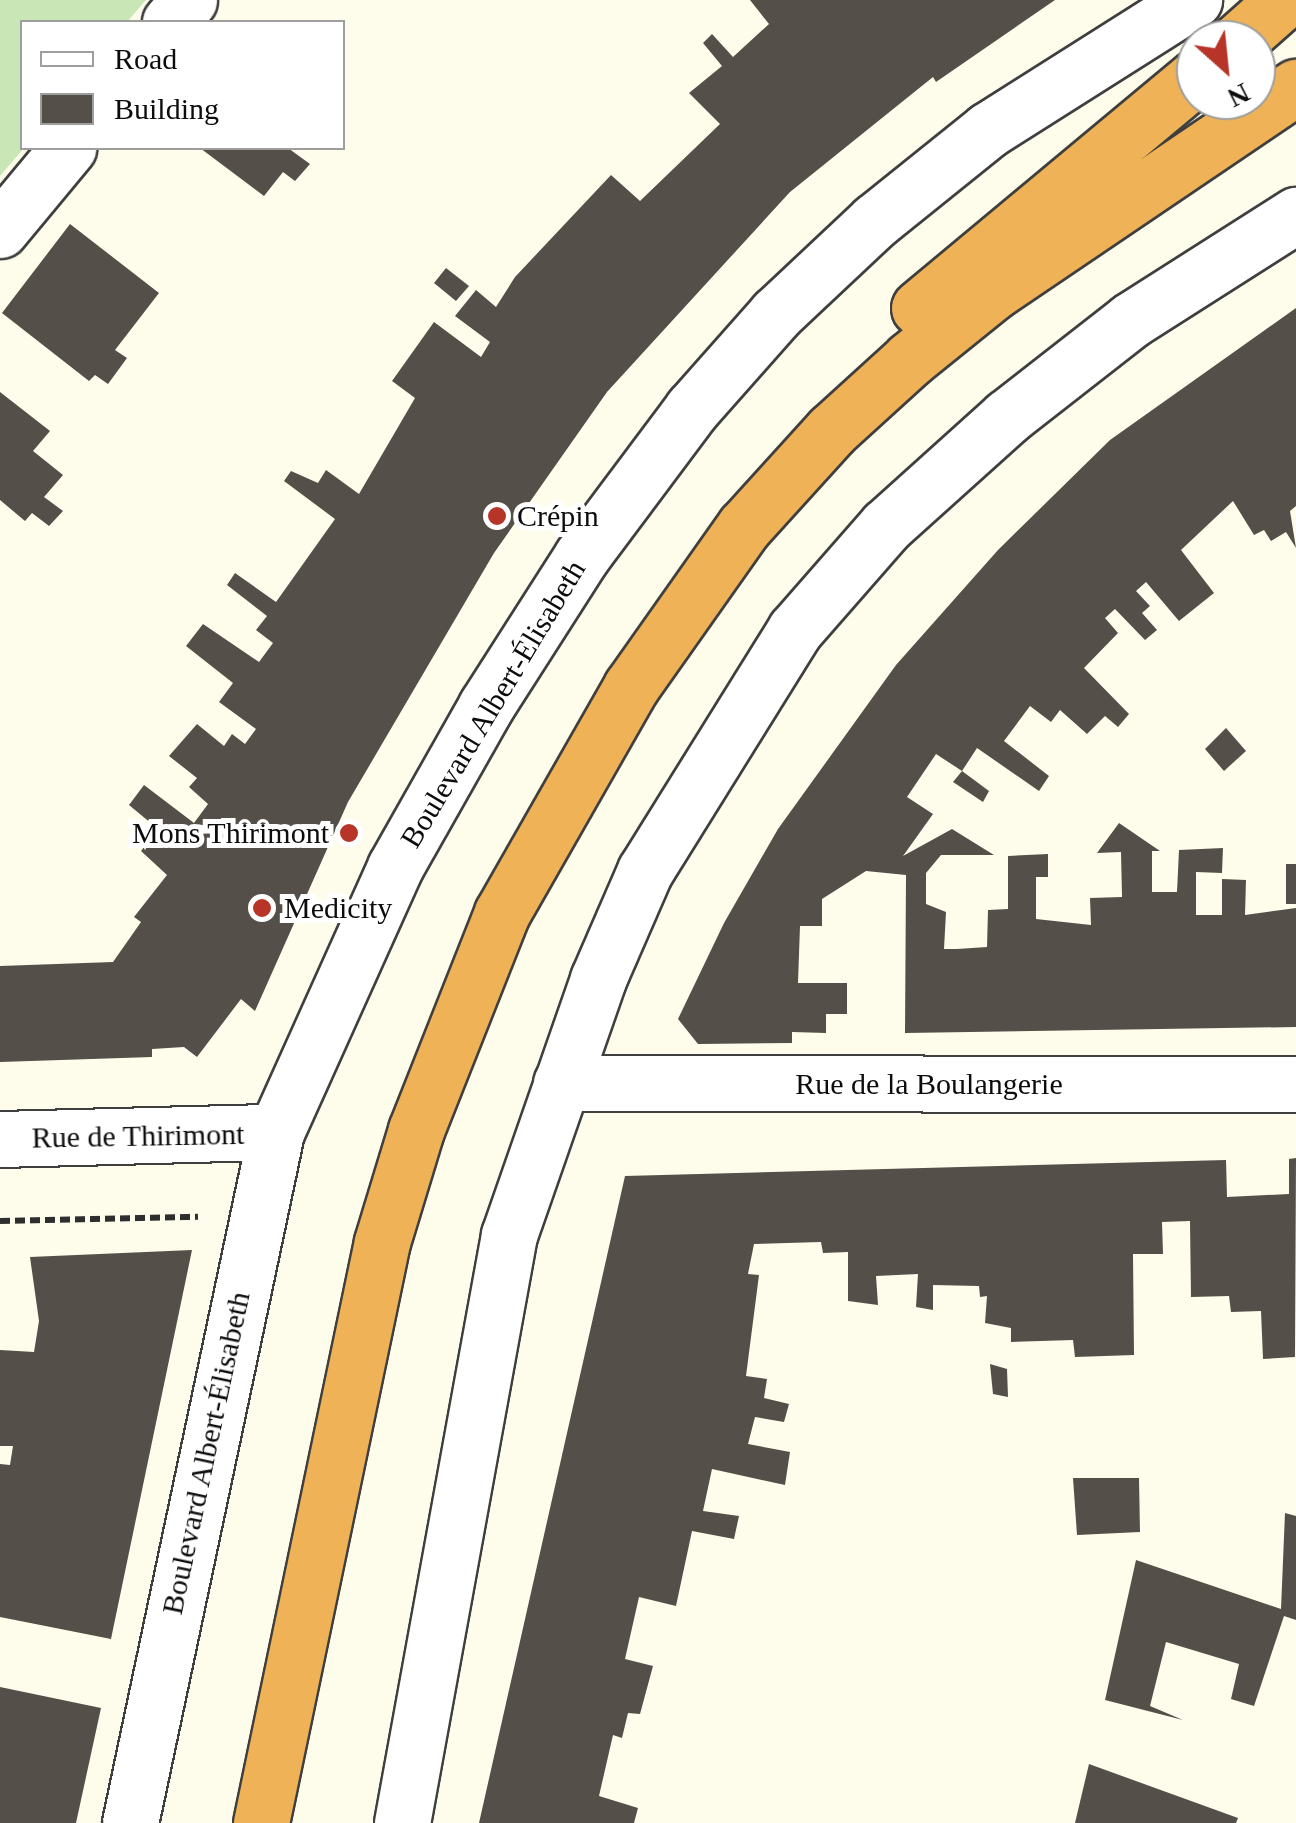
<!DOCTYPE html>
<html>
<head>
<meta charset="utf-8">
<style>
  body { margin:0 }
  #map { position:relative; width:1296px; height:1823px; overflow:hidden; background:#fefdeb; font-family:"Times New Roman",serif }
  div>[style] { position:absolute }
  [style*='--x'] { left:calc(var(--x)*1px); top:calc(var(--y)*1px); width:calc(var(--w)*1px); rotate:calc(var(--a)*1deg) }
  .green>* { inset:0; background:#c9e7b6 }
  .building>* { inset:0; background:#544f48 }
  .path>* { height:6px; margin-top:-3px; transform-origin:0; background:repeating-linear-gradient(90deg,#2e2e2e 0 10px,transparent 0 15px) }
  .roads { filter:drop-shadow(2px 0 #3f3f3f) drop-shadow(-2px 0 #3f3f3f) drop-shadow(0 2px #3f3f3f) drop-shadow(0 -2px #3f3f3f) }
  .minor>* { height:55px; margin:-27.5px; padding:0 27.5px; transform-origin:27.5px; border-radius:27.5px; background:#fff }
  .highway>* { height:55px; margin:-27.5px; padding:0 27.5px; transform-origin:27.5px; border-radius:27.5px; background:#f0b257 }
  .dots>* { width:28px; height:28px; translate:-50% -50%; box-sizing:border-box; border:5px solid #fff; border-radius:50% }
  span { translate:-50% -50%; white-space:nowrap; text-align:center; line-height:1.15; -webkit-text-stroke:10px #fff; paint-order:stroke }
  .poi-label { font-size:30px; color:#0c0c0c }
  .left { translate:0 -50%; text-align:left }
  .right { translate:-100% -50%; text-align:right }
  .street-label { font-size:30px; color:#0c0c0c }
  .legend { position:absolute; left:20px; top:20px; width:325px; height:130px; box-sizing:border-box; background:#fff; border:2px solid #9e9e9e; margin:0; padding:12px 18px; list-style:none; font-size:30px; color:#0c0c0c }
  .legend li { display:flex; align-items:center; gap:20px; height:50px }
  .legend b { width:50px; border:2px solid #9e9e9e }
  .north { position:absolute; left:1176px; top:20px; width:100px; height:100px; box-sizing:border-box; background:#fff; border:2px solid #9e9e9e; border-radius:50%; rotate:153deg; font-size:28px; font-weight:700; line-height:40px; text-align:center; color:#0c0c0c }
  .north::after { content:''; display:block; margin:auto; width:35px; height:45px; background:#b73528; clip-path:polygon(50% 0,100% 100%,50% 72%,0 100%) }
</style>
</head>
<body>
<div id="map">
  <div class="green">
    <i style="clip-path:polygon(0 0,146px 0,127px 22px,22px 22px,24px 148px,0 176px)"></i>
  </div>
  <div class="building">
    <i style="clip-path:polygon(750px 0,1055px 0,936px 82px,933px 77px,790px 192px,607px 392px,494px 553px,348px 802px,255px 1011px,241px 999px,197px 1057px,184px 1047px,152px 1049px,152px 1057px,0 1062px,0 966px,113px 962px,141px 922px,134px 917px,167px 875px,141px 851px,158px 829px,129px 805px,144px 785px,194px 823px,208px 804px,189px 787px,197px 778px,169px 756px,197px 724px,224px 746px,232px 734px,245px 744px,256px 729px,219px 702px,233px 683px,186px 646px,203px 624px,259px 662px,273px 643px,256px 630px,267px 616px,227px 585px,235px 573px,276px 602px,335px 519px,284px 481px,291px 471px,318px 483px,326px 470px,359px 494px,415px 398px,392px 381px,434px 322px,481px 357px,490px 342px,455px 316px,476px 290px,496px 307px,515px 277px,611px 175px,640px 201px,720px 124px,689px 93px,722px 66px,703px 43px,712px 34px,733px 57px,769px 24px)"></i>
    <i style="clip-path:polygon(200px 148px,288px 148px,310px 164px,295px 181px,283px 172px,264px 196px)"></i>
    <i style="clip-path:polygon(70px 224px,159px 293px,115px 350px,127px 358px,108px 384px,95px 375px,89px 381px,2px 313px)"></i>
    <i style="clip-path:polygon(446px 268px,469px 286px,456px 301px,434px 283px)"></i>
    <i style="clip-path:polygon(1296px 308px,1296px 506px,1290px 511px,1296px 548px,1286px 532px,1271px 541px,1264px 530px,1254px 535px,1233px 501px,1181px 550px,1214px 593px,1179px 621px,1146px 582px,1136px 591px,1150px 606px,1142px 613px,1157px 630px,1145px 640px,1115px 609px,1105px 618px,1118px 633px,1084px 668px,1129px 714px,1118px 727px,1105px 716px,1087px 734px,1060px 710px,1051px 722px,1030px 706px,1004px 741px,1049px 776px,1039px 791px,977px 748px,962px 771px,936px 754px,907px 797px,933px 814px,903px 856px,952px 829px,994px 855px,941px 855px,926px 873px,926px 904px,946px 912px,944px 949px,957px 949px,987px 947px,988px 910px,1008px 909px,1008px 856px,1048px 854px,1048px 877px,1036px 877px,1036px 919px,1091px 925px,1090px 898px,1122px 897px,1121px 852px,1097px 853px,1119px 823px,1160px 851px,1152px 851px,1152px 892px,1177px 892px,1179px 850px,1223px 848px,1222px 873px,1196px 872px,1196px 915px,1222px 915px,1222px 879px,1246px 880px,1245px 915px,1296px 908px,1296px 1027px,905px 1033px,906px 875px,866px 871px,822px 899px,822px 926px,800px 926px,798px 983px,847px 983px,847px 1014px,826px 1014px,826px 1033px,792px 1032px,792px 1043px,698px 1044px,678px 1019px,724px 923px,778px 829px,896px 665px,998px 550px,1110px 440px)"></i>
    <i style="clip-path:polygon(0 392px,50px 431px,33px 451px,63px 475px,44px 497px,63px 511px,49px 526px,32px 513px,25px 521px,0 500px)"></i>
    <i style="clip-path:polygon(1226px 728px,1246px 751px,1224px 771px,1205px 749px)"></i>
    <i style="clip-path:polygon(962px 771px,989px 791px,983px 802px,953px 782px)"></i>
    <i style="clip-path:polygon(1286px 864px,1296px 864px,1296px 904px,1286px 904px)"></i>
    <i style="clip-path:polygon(1296px 1158px,1295px 1357px,1263px 1359px,1261px 1311px,1231px 1312px,1229px 1296px,1191px 1297px,1190px 1221px,1162px 1222px,1163px 1254px,1133px 1254px,1134px 1355px,1075px 1357px,1073px 1340px,1011px 1342px,1011px 1328px,985px 1323px,987px 1296px,980px 1297px,979px 1286px,933px 1285px,933px 1310px,916px 1307px,918px 1274px,876px 1276px,878px 1305px,848px 1301px,848px 1252px,823px 1253px,821px 1242px,754px 1244px,748px 1274px,759px 1275px,746px 1376px,767px 1379px,764px 1398px,789px 1404px,784px 1422px,755px 1417px,748px 1444px,790px 1452px,785px 1485px,712px 1469px,703px 1511px,739px 1516px,734px 1539px,692px 1531px,676px 1606px,639px 1597px,625px 1659px,653px 1666px,640px 1714px,628px 1713px,622px 1738px,613px 1735px,599px 1796px,638px 1808px,634px 1823px,479px 1823px,625px 1176px,1226px 1160px,1227px 1197px,1289px 1194px,1289px 1159px)"></i>
    <i style="clip-path:polygon(192px 1250px,111px 1639px,0 1617px,0 1464px,10px 1465px,13px 1446px,0 1446px,0 1350px,34px 1352px,39px 1321px,30px 1257px)"></i>
    <i style="clip-path:polygon(990px 1364px,1007px 1369px,1008px 1397px,993px 1394px)"></i>
    <i style="clip-path:polygon(1073px 1478px,1139px 1478px,1140px 1532px,1077px 1535px)"></i>
    <i style="clip-path:polygon(1285px 1513px,1296px 1516px,1296px 1620px,1284px 1616px,1254px 1706px,1231px 1699px,1239px 1664px,1166px 1642px,1150px 1706px,1183px 1720px,1105px 1700px,1136px 1560px,1281px 1609px)"></i>
    <i style="clip-path:polygon(0 1687px,101px 1708px,76px 1823px,0 1823px)"></i>
    <i style="clip-path:polygon(1089px 1764px,1238px 1818px,1236px 1823px,1075px 1823px)"></i>
  </div>
  <div class="path">
    <i style="--x:0;--y:1221;--w:198;--a:-1.2"></i>
  </div>
  <div class="roads">
    <div class="minor">
      <i style="--x:170;--y:22;--w:29;--a:-49"></i>
      <i style="--x:0;--y:230;--w:107;--a:-50.3"></i>
      <i style="--x:561;--y:1083;--w:735;--a:0.08"></i>
      <i style="--x:0;--y:1139;--w:276;--a:-1.5"></i>
      <i style="--x:130;--y:1823;--w:706;--a:-78.07"></i>
      <i style="--x:276;--y:1132;--w:290;--a:-65.8"></i>
      <i style="--x:395;--y:867;--w:185;--a:-60.5"></i>
      <i style="--x:486;--y:706;--w:178;--a:-57.4"></i>
      <i style="--x:582;--y:556;--w:184;--a:-53.2"></i>
      <i style="--x:692;--y:409;--w:127;--a:-48.5"></i>
      <i style="--x:776;--y:314;--w:136;--a:-43.2"></i>
      <i style="--x:875;--y:221;--w:145;--a:-38.8"></i>
      <i style="--x:988;--y:130;--w:244;--a:-32.3"></i>
      <i style="--x:402;--y:1823;--w:598;--a:-79.69"></i>
      <i style="--x:509;--y:1235;--w:271;--a:-70.8"></i>
      <i style="--x:598;--y:979;--w:118;--a:-66.5"></i>
      <i style="--x:645;--y:871;--w:284;--a:-58.1"></i>
      <i style="--x:795;--y:630;--w:138;--a:-48.8"></i>
      <i style="--x:886;--y:526;--w:163;--a:-42"></i>
      <i style="--x:1007;--y:417;--w:157;--a:-38"></i>
      <i style="--x:1131;--y:320;--w:196;--a:-32.5"></i>
    </div>
    <div class="highway">
      <i style="--x:1239;--y:40;--w:60;--a:-41.6"></i>
      <i style="--x:919;--y:308;--w:361;--a:-39.8"></i>
      <i style="--x:261;--y:1823;--w:593;--a:-78.24"></i>
      <i style="--x:382;--y:1242;--w:117;--a:-73.1"></i>
      <i style="--x:416;--y:1130;--w:233;--a:-68.4"></i>
      <i style="--x:502;--y:913;--w:260;--a:-60.3"></i>
      <i style="--x:631;--y:687;--w:196;--a:-54.8"></i>
      <i style="--x:744;--y:527;--w:130;--a:-47.8"></i>
      <i style="--x:831;--y:431;--w:107;--a:-42.3"></i>
      <i style="--x:910;--y:359;--w:107;--a:-38.9"></i>
      <i style="--x:993;--y:292;--w:366;--a:-34.1"></i>
    </div>
  </div>
  <div class="dots">
    <i style="left:497px;top:516px;background:#b73528"></i>
    <i style="left:349px;top:833px;background:#b73528"></i>
    <i style="left:262px;top:908px;background:#b73528"></i>
  </div>
  <div class="poi-label">
    <span class="left" style="left:517px;top:516px">Crépin</span>
    <span class="right" style="left:329px;top:833px">Mons Thirimont</span>
    <span class="left" style="left:284px;top:908px">Medicity</span>
  </div>
  <div class="street-label">
    <span style="left:493px;top:704px;rotate:-59deg">Boulevard Albert-Élisabeth</span>
    <span style="left:929px;top:1084px">Rue de la Boulangerie</span>
    <span style="left:138px;top:1136px;rotate:-1deg">Rue de Thirimont</span>
    <span style="left:206px;top:1453px;rotate:-78deg">Boulevard Albert-Élisabeth</span>
  </div>
  <ul class="legend">
  <li><b style="height:12px;background:#fff"></b>Road</li>
  <li><b style="height:28px;background:#544f48"></b>Building</li>
  </ul>
  <div class="north">N</div>
</div>
</body>
</html>
